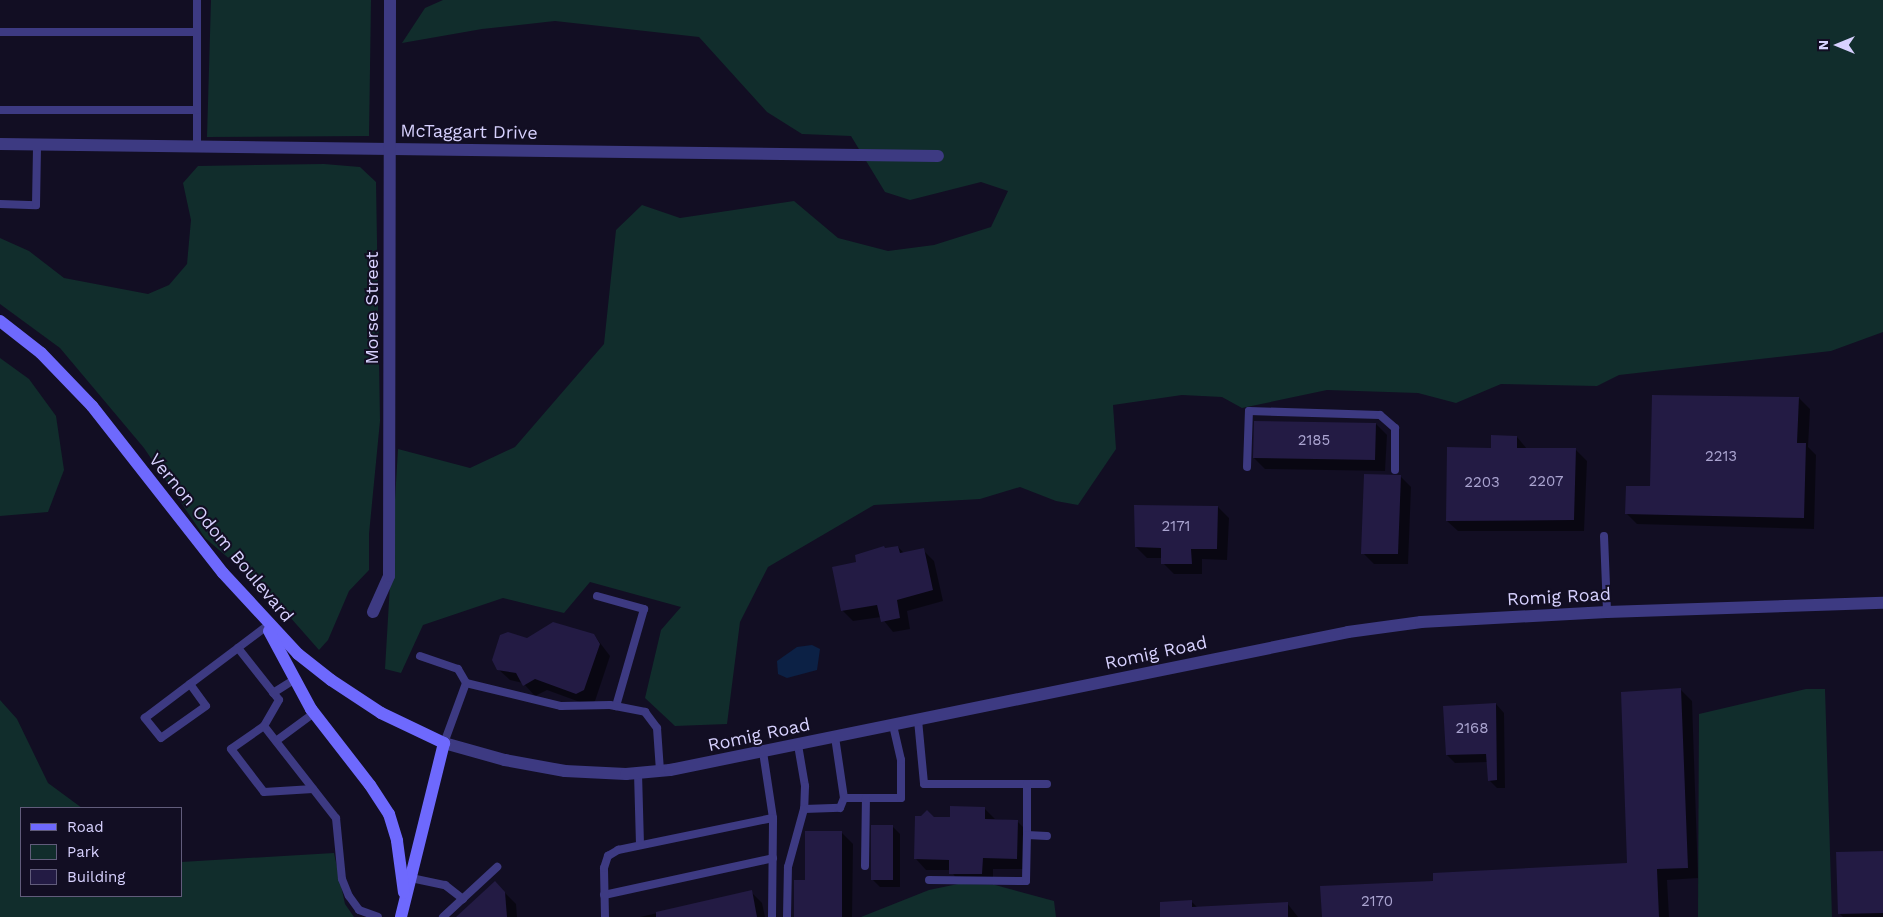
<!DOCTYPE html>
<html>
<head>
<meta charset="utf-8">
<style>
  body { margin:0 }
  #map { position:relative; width:1883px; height:917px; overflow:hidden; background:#120e23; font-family:"Work Sans",sans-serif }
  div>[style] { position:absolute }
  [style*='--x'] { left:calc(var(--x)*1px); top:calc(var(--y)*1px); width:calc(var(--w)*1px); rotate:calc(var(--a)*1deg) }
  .green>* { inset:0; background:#112d2c }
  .water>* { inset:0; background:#0c2145 }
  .shadow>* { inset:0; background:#0007 }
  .building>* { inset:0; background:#231b44 }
  .service>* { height:8px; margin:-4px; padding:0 4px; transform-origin:4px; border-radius:4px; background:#3d3a82 }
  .minor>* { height:12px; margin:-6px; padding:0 6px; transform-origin:6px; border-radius:6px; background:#3d3a82 }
  .tertiary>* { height:12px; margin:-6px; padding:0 6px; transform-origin:6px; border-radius:6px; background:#3d3a82 }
  .secondary>* { height:12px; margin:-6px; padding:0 6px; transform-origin:6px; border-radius:6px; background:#6e69fd }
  span { translate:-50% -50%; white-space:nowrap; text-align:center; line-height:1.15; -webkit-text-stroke:4px #120e23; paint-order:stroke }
  .number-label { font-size:15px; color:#aaa4d0 }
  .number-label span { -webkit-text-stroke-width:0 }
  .street-label { font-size:18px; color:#d7d1fe }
  .legend { position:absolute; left:20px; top:807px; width:162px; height:90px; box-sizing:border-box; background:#120e23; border:1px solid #615c7b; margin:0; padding:6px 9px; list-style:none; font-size:15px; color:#d7d1fe }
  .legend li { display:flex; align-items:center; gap:10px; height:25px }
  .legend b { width:25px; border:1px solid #615c7b }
  .north { position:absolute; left:1813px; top:20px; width:50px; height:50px; -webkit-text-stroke:4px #120e23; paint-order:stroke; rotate:270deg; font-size:14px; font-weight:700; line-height:20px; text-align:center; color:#d7d1fe }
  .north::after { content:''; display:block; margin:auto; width:18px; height:22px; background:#d7d1fe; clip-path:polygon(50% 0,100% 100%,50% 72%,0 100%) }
</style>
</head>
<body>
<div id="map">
  <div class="green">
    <i style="clip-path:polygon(211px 0,371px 0,369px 136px,207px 137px)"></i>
    <i style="clip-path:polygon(443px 0,1883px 0,1883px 332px,1831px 351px,1619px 375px,1597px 386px,1501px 384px,1456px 403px,1418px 393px,1327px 390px,1242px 408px,1222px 397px,1182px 395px,1113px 405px,1116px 449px,1078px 505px,1056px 501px,1020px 487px,980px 499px,874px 505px,768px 567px,740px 622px,727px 724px,675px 726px,645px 698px,661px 630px,681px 607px,590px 582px,564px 613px,503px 598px,423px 625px,401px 673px,385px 669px,398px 449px,470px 468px,515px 447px,604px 344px,616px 230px,642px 205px,680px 218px,794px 201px,838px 238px,888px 251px,934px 245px,991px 227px,1008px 191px,981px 182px,910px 200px,885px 192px,851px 136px,802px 134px,767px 112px,699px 37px,555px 21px,482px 29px,402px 43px,425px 8px)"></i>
    <i style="clip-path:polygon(324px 164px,360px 167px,376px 182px,380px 421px,369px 534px,369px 570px,349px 591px,328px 640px,319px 650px,267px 591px,205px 538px,144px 448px,60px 348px,0 304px,0 238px,29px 251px,64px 278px,148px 294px,169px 285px,187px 264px,191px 220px,183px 183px,198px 166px)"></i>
    <i style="clip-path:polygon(0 358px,29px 379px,56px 416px,64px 470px,48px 512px,0 516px)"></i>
    <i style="clip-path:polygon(1806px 689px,1825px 689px,1832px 917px,1698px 917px,1699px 714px)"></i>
    <i style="clip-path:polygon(0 700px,17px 719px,48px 783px,82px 808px,21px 808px,21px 896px,181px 896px,181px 862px,334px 853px,345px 904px,354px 917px,0 917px)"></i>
    <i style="clip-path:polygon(977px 880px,1054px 901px,1056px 917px,861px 917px,929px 890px)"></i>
  </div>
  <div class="water">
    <i style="clip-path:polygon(812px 645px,820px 649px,817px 670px,787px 678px,778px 674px,777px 661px,797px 647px)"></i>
  </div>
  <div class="shadow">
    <i style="clip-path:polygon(1799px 398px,1810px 409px,1808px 447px,1816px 455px,1814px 529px,1637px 524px,1626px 513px,1651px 487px)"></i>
    <i style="clip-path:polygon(1376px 424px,1387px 435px,1385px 471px,1265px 469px,1254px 458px)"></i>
    <i style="clip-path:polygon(1517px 437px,1527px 449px,1576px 450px,1587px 461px,1584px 531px,1458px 531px,1447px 521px)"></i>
    <i style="clip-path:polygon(1400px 476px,1411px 487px,1408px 564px,1374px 564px,1363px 553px)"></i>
    <i style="clip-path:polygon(1218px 507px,1229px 518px,1227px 560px,1202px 559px,1202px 574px,1174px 574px,1163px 563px,1162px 558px,1147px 558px,1136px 547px)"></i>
    <i style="clip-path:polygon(898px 547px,905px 554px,923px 550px,934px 561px,943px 601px,907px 611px,910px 629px,893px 632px,881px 617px,853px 621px,842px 610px,858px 563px)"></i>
    <i style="clip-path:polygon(594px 635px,610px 656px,595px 701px,588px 705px,547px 690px,535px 696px,523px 683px,510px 680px,498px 669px,528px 640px)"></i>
    <i style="clip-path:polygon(1681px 690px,1692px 701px,1698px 878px,1667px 880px,1669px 917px,1323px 917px,1434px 882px,1628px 865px)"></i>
    <i style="clip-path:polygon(1496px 704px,1504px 713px,1505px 788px,1497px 788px,1489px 780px,1488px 762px,1455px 763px,1447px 755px)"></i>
    <i style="clip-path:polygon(984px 808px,995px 819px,1017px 821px,1028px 832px,1027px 869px,993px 869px,993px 885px,961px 884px,950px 870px,926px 870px,916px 859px,933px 818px,951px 818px)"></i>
    <i style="clip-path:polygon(892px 826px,900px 834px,900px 887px,880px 887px,872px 879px)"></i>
    <i style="clip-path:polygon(842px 833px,853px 844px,852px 917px,795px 917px,806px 881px)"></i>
    <i style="clip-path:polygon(1883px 853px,1883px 917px,1843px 917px,1839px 913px)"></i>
    <i style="clip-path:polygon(495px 883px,516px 904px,517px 917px,458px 917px)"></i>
    <i style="clip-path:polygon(751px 892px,762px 903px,765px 917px,640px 917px)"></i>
    <i style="clip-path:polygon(1191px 901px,1198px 908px,1287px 903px,1298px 917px,1162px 917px)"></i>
  </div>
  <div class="building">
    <i style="clip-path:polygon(1652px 395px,1799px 397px,1797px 443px,1806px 443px,1804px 518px,1625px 514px,1626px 486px,1650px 486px)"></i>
    <i style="clip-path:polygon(1254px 421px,1376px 423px,1375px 460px,1253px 458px)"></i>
    <i style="clip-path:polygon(1491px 435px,1517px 436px,1517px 448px,1576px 448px,1574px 520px,1446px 521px,1447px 447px,1491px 448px)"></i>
    <i style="clip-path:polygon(1364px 474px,1401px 475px,1398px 554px,1361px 554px)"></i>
    <i style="clip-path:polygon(1134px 505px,1218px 506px,1217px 549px,1191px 549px,1192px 564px,1161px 564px,1161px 548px,1135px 547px)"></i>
    <i style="clip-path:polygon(884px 546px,885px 548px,898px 546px,900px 553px,924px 548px,933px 590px,897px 600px,900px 618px,881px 622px,877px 605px,841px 611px,832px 567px,856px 562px,855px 555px)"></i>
    <i style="clip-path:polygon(553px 622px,594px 634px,600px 644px,584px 690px,576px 694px,535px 679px,523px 686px,516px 673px,497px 670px,492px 660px,500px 635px,508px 632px,527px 638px)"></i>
    <i style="clip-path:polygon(1681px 688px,1688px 868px,1657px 869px,1659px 917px,1322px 917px,1320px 886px,1433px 881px,1433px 873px,1627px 863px,1621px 692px)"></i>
    <i style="clip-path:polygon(1496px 703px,1497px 780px,1488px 781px,1486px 754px,1446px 755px,1443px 706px)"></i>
    <i style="clip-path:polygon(950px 806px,985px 807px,985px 819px,1018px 820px,1017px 859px,983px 858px,982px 874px,949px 874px,949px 860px,914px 859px,915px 816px,921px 816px,927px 810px,934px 817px,950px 817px)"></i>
    <i style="clip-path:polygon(871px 825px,893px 825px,893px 880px,871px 880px)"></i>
    <i style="clip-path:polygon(805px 831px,842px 831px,842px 917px,794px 917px,794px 880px,805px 880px)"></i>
    <i style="clip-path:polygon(1883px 851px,1883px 913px,1838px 914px,1836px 852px)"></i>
    <i style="clip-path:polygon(495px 881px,505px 892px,507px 917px,456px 917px)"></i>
    <i style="clip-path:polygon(752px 890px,757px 917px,656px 917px,656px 912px)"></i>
    <i style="clip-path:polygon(1192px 900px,1192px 907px,1288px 902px,1288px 917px,1160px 917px,1160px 902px)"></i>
  </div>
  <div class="service">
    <i style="--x:0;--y:32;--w:197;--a:0"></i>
    <i style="--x:0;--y:110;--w:197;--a:0"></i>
    <i style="--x:197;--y:110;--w:36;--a:90"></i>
    <i style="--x:197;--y:110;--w:110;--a:-90"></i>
    <i style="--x:0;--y:204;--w:36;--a:2"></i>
    <i style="--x:36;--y:205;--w:60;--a:-89"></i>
    <i style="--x:1247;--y:467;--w:56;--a:-88"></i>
    <i style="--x:1249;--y:411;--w:131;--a:1.7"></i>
    <i style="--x:1380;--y:415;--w:20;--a:41"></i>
    <i style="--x:1395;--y:428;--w:42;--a:90"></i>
    <i style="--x:1604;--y:536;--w:76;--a:87.7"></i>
    <i style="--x:597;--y:596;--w:49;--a:15.5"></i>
    <i style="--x:644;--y:609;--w:101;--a:106.1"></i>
    <i style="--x:267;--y:626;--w:36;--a:143"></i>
    <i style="--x:238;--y:648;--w:66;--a:51.7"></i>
    <i style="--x:279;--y:700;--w:30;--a:120"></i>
    <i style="--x:264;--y:726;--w:40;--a:145.1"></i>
    <i style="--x:231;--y:749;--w:54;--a:52.5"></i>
    <i style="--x:264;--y:792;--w:49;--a:-3.5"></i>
    <i style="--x:420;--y:656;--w:40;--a:18.9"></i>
    <i style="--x:458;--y:669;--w:16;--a:60"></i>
    <i style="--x:466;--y:683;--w:64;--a:110.1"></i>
    <i style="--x:466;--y:683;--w:98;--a:13.6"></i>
    <i style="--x:561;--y:706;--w:49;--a:-1.2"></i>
    <i style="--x:610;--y:705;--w:36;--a:11"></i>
    <i style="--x:645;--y:712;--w:20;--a:53"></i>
    <i style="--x:657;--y:728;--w:43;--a:86"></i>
    <i style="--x:190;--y:684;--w:27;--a:54"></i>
    <i style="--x:206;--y:706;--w:55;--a:144.6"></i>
    <i style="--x:161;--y:738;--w:26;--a:-129"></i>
    <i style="--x:145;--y:718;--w:56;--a:-37.1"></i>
    <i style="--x:190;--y:684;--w:60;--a:-36.9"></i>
    <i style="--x:273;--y:693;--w:26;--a:-32"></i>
    <i style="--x:918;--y:720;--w:64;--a:84.6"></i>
    <i style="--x:924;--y:784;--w:123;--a:0"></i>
    <i style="--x:264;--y:726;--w:117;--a:52"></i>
    <i style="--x:336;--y:818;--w:61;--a:84.4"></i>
    <i style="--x:342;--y:879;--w:18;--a:68"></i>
    <i style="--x:349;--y:896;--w:17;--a:54"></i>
    <i style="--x:359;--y:910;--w:20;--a:20"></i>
    <i style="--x:276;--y:741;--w:47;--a:-36.4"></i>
    <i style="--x:798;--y:745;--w:42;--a:80.3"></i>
    <i style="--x:805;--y:786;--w:23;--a:92"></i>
    <i style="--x:804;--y:809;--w:36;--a:-2"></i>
    <i style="--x:840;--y:808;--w:11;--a:-68"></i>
    <i style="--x:844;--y:798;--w:62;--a:-98.4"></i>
    <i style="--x:638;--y:773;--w:72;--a:88.4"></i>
    <i style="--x:1027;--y:784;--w:51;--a:90"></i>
    <i style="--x:1027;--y:835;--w:20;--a:3"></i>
    <i style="--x:844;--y:798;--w:57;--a:0"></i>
    <i style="--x:901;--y:798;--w:38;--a:-90"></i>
    <i style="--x:901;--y:760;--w:36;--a:-103"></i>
    <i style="--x:865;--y:866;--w:68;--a:-89.2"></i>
    <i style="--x:411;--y:878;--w:35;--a:12"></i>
    <i style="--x:445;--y:885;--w:23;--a:38"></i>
    <i style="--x:929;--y:880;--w:97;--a:0.6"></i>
    <i style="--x:1026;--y:881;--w:46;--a:-88.8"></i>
    <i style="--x:604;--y:895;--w:173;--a:-12.3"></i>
    <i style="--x:443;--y:917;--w:74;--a:-42.8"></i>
    <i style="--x:605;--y:917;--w:49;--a:-91.2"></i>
    <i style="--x:604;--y:868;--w:13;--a:-72"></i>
    <i style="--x:608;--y:856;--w:12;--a:-31"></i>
    <i style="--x:618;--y:850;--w:158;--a:-11.7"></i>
    <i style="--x:773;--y:818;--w:67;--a:-98.6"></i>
    <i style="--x:772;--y:917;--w:99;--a:-89.4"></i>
    <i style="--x:787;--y:917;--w:50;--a:-88.9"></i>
    <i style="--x:788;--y:867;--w:60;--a:-74.6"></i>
  </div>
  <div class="minor">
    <i style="--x:0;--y:144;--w:938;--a:0.73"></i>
    <i style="--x:373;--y:612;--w:39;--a:-66"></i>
    <i style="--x:389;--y:576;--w:576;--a:-89.9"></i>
  </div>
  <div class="tertiary">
    <i style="--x:444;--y:743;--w:63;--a:15.6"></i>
    <i style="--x:505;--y:760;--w:61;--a:10.4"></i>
    <i style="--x:565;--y:771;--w:61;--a:2.8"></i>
    <i style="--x:626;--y:774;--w:44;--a:-5.2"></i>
    <i style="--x:670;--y:770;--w:692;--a:-11.5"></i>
    <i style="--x:1348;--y:632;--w:74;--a:-7.8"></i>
    <i style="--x:1421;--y:622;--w:186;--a:-3.1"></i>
    <i style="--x:1607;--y:612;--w:276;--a:-1.9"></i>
  </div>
  <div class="secondary">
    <i style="--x:0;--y:321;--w:52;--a:38"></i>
    <i style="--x:41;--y:353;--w:74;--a:46.1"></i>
    <i style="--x:92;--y:406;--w:212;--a:51.9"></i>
    <i style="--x:223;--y:573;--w:110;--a:47.2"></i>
    <i style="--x:298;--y:654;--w:42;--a:38.2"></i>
    <i style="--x:331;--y:680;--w:60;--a:33.4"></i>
    <i style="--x:381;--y:713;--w:70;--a:25.5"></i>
    <i style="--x:444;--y:743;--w:179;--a:103.9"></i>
    <i style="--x:269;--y:631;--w:89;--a:61.7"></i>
    <i style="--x:311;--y:709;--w:96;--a:52.2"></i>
    <i style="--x:370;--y:785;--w:35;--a:57"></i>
    <i style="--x:389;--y:814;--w:28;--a:73"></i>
    <i style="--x:397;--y:841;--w:52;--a:82.3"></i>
  </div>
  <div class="number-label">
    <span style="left:1314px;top:441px">2185</span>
    <span style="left:1721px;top:457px">2213</span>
    <span style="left:1546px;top:482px">2207</span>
    <span style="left:1482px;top:483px">2203</span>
    <span style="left:1176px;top:527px">2171</span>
    <span style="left:1472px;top:729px">2168</span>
    <span style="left:1377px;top:902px">2170</span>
  </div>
  <div class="street-label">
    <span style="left:469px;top:132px;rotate:1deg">McTaggart Drive</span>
    <span style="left:372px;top:308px;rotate:-90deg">Morse Street</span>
    <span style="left:221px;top:538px;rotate:50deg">Vernon Odom Boulevard</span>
    <span style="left:1559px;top:597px;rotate:-3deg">Romig Road</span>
    <span style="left:1156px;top:653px;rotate:-12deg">Romig Road</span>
    <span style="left:759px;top:735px;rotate:-12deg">Romig Road</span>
  </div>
  <ul class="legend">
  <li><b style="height:6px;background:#6e69fd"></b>Road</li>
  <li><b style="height:14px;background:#112d2c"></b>Park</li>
  <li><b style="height:14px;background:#231b44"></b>Building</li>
  </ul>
  <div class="north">N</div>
</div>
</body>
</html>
